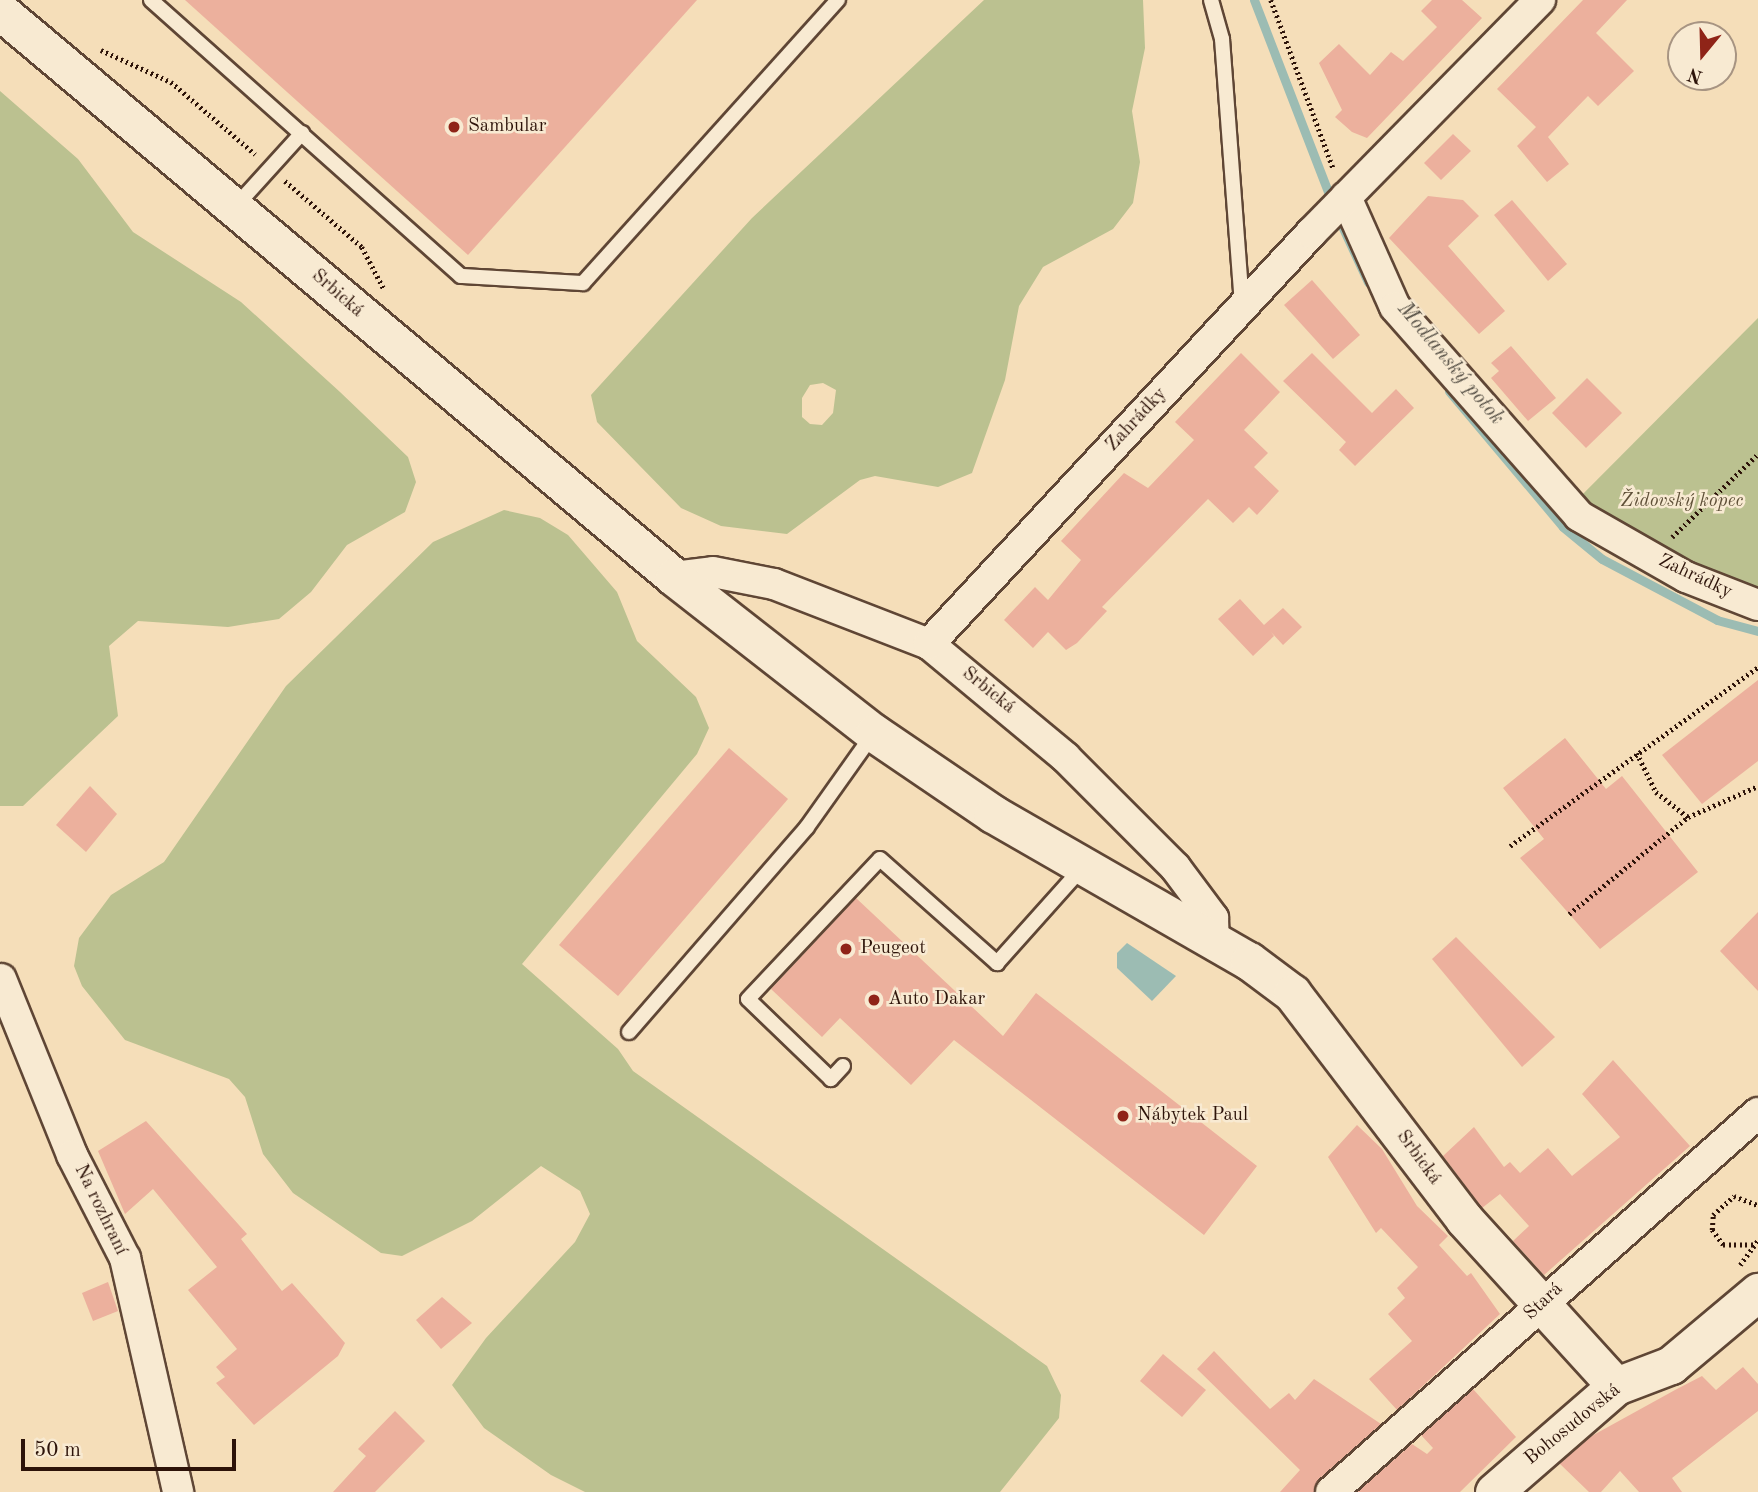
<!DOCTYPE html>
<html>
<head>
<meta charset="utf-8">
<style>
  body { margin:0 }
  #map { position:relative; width:1758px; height:1492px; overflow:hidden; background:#f5deb9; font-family:"Old Standard TT",serif }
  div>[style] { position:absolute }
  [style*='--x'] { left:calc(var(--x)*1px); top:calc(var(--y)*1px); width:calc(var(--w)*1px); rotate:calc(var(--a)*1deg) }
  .green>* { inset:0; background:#bbc190 }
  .water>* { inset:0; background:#9cbcb3 }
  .stream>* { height:9px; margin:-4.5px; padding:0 4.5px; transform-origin:4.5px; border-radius:4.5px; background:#9cbcb3 }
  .building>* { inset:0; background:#ecb09d }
  .path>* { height:4.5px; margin-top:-2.25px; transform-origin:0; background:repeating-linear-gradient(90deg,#2d1309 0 2px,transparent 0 5.5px) }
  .roads { filter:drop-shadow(2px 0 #5f4635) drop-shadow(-2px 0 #5f4635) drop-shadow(0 2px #5f4635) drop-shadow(0 -2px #5f4635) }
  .service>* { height:14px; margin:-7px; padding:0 7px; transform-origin:7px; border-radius:7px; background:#f8ead2 }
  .minor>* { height:30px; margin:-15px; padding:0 15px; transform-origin:15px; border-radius:15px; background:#f8ead2 }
  .tertiary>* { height:37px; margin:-18.5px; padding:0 18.5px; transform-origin:18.5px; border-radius:18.5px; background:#f8ead2 }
  .dots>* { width:19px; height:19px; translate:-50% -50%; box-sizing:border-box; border:4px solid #f8ead2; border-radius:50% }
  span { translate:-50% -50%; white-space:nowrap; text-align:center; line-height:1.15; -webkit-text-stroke:5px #f8ead2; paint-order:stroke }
  .poi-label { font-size:19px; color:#2d1309 }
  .left { translate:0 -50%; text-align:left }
  .street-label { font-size:19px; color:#2d1309 }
  .park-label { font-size:19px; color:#5f5038; font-style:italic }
  .water-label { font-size:21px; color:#544e44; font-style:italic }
  .north { position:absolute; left:1667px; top:21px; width:70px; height:70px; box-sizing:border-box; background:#f8ead2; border:2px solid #a79482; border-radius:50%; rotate:199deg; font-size:19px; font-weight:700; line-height:28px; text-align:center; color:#2d1309 }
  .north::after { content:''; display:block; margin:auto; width:24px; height:32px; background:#8f2418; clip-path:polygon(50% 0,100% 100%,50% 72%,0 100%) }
  .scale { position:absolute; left:21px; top:1439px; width:215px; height:32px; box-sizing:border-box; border:4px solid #2d1309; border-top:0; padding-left:9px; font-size:21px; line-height:24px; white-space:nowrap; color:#2d1309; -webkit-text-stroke:5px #f8ead2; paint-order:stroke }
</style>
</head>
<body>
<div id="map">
  <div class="green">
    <i style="clip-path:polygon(evenodd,984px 0,1143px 0,1145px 48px,1132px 111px,1140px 162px,1133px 203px,1113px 229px,1043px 267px,1019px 306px,1005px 380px,972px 473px,938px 487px,875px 476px,860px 480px,787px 534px,721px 526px,681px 508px,597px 422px,591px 395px,752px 218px,984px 0,823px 383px,836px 390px,833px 413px,822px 425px,810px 424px,802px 417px,802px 398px,810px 385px,823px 383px)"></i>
    <i style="clip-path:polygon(0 91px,78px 159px,133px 232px,241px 302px,340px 392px,408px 457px,416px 482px,405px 512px,347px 545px,311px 592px,279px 619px,228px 627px,138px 621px,109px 646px,118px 716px,23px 806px,0 806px)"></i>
    <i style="clip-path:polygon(1758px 318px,1758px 611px,1567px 510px)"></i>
    <i style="clip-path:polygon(504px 510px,540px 518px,568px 535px,617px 592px,637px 641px,696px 697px,709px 728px,697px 754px,522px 964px,618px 1049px,633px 1071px,1047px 1366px,1061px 1395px,1059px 1418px,1000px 1492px,585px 1492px,551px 1475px,484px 1428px,452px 1385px,486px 1338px,575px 1242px,590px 1214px,580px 1191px,541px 1166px,472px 1221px,402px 1256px,381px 1253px,293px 1193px,263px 1154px,245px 1097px,229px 1079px,125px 1040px,82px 986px,74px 966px,79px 938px,111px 895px,164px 862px,286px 686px,433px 542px)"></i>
  </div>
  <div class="water">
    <i style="clip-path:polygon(1127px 943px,1176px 976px,1152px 1001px,1117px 968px,1117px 953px)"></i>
  </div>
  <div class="stream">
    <i style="--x:1254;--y:0;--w:217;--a:68.9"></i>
    <i style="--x:1337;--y:215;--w:74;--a:65.2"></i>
    <i style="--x:1449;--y:391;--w:177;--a:50"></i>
    <i style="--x:1563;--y:527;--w:50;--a:39.4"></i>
    <i style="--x:1602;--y:559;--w:130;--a:27.9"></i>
    <i style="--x:1717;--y:620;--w:42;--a:15"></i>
  </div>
  <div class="building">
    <i style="clip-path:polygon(185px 0,697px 0,468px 255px)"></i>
    <i style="clip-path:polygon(1432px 0,1462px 0,1482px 18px,1367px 138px,1352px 132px,1335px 117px,1342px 110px,1319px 63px,1339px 44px,1370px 75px,1391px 52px,1403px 61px,1437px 27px,1421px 11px)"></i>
    <i style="clip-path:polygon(1583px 0,1627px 0,1596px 33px,1634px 71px,1598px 106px,1588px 96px,1548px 137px,1569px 164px,1547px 182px,1517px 146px,1536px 127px,1497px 89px)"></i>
    <i style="clip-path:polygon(1453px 134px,1471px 151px,1441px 180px,1424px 163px)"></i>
    <i style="clip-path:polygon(1428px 196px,1463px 200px,1479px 216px,1448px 246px,1505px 311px,1479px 334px,1389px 238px)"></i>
    <i style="clip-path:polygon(1512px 200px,1567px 264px,1548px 281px,1494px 215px)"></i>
    <i style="clip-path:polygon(1312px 280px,1360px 335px,1333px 359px,1284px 305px)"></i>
    <i style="clip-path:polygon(1511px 346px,1556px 398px,1528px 421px,1491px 378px,1499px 371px,1491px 363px)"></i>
    <i style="clip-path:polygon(1241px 353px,1280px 392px,1244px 430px,1268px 453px,1254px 467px,1279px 491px,1257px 515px,1249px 507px,1233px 523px,1208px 499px,1102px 607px,1107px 611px,1077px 643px,1066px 650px,1048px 632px,1033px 648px,1004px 620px,1035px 587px,1048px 600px,1081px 560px,1061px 541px,1124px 473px,1148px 488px,1194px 440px,1175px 422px)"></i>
    <i style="clip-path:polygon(1312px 353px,1372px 413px,1396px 389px,1414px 408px,1355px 466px,1339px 450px,1346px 442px,1283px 381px)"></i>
    <i style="clip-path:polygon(1587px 378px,1622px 413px,1586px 448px,1552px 413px)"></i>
    <i style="clip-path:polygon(1240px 599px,1264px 625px,1283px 608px,1302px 627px,1283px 645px,1271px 632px,1274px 636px,1253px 656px,1218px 619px)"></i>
    <i style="clip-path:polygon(1758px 680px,1758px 761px,1702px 804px,1662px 755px)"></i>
    <i style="clip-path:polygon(1565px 738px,1606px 789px,1622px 776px,1698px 872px,1600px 949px,1520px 858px,1544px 839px,1503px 788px)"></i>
    <i style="clip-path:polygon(729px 748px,788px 799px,618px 996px,559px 945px)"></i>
    <i style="clip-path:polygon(90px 786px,117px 814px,86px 852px,56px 825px)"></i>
    <i style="clip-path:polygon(856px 898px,1003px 1036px,1036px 993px,1257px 1166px,1204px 1235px,954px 1040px,911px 1085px,840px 1018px,822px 1037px,771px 989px)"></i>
    <i style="clip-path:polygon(1758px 912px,1758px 991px,1720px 951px)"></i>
    <i style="clip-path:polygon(1456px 937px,1555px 1037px,1522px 1067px,1432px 959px)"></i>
    <i style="clip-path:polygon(1613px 1060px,1690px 1146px,1544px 1275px,1513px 1241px,1529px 1226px,1500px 1194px,1482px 1208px,1443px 1156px,1474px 1127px,1504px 1167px,1510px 1162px,1520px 1173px,1548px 1148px,1572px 1176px,1620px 1137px,1582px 1094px)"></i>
    <i style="clip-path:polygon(146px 1121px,247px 1234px,241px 1239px,282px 1291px,292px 1283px,345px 1343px,338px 1356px,254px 1425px,216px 1383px,225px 1377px,216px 1367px,237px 1349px,188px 1290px,217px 1267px,153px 1189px,125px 1214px,98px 1151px)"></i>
    <i style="clip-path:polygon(1357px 1125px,1382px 1149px,1417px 1206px,1448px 1236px,1439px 1245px,1467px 1276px,1471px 1273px,1500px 1314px,1397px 1410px,1369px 1379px,1412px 1341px,1388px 1314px,1405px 1298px,1397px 1288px,1418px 1267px,1381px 1228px,1376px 1233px,1328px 1157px)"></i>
    <i style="clip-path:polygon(108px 1282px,118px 1311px,93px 1321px,82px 1293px)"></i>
    <i style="clip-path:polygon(442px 1297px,472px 1323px,441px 1349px,416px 1320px)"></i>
    <i style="clip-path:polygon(1214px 1351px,1270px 1409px,1289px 1393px,1295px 1400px,1314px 1379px,1381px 1424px,1319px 1479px,1314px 1492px,1280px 1492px,1300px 1470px,1197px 1369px)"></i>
    <i style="clip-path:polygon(1163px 1354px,1206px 1390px,1182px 1417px,1140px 1381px)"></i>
    <i style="clip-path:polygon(1743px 1367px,1758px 1384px,1758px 1411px,1672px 1478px,1682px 1492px,1639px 1492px,1620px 1471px,1601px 1492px,1589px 1492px,1559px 1463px,1588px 1438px,1675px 1390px,1702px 1376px,1716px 1390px)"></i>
    <i style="clip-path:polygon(1473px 1389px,1516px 1437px,1460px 1492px,1357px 1492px,1412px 1444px,1427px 1454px,1433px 1448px,1421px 1435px)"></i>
    <i style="clip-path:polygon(395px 1411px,425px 1441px,375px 1492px,333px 1492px,366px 1456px,358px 1449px)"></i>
  </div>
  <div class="path">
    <i style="--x:1271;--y:0;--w:181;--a:69.7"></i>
    <i style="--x:101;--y:50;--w:77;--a:24.6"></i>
    <i style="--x:171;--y:82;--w:111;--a:40.6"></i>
    <i style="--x:285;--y:181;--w:101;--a:40.6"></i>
    <i style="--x:362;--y:247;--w:47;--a:62.4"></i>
    <i style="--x:1672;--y:537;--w:120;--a:-44"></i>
    <i style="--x:1637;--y:753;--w:43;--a:64"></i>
    <i style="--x:1656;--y:792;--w:41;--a:38"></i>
    <i style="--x:1510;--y:846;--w:306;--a:-35.8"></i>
    <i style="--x:1569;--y:914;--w:154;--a:-39.2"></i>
    <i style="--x:1688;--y:817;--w:77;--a:-23.9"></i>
    <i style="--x:1753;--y:1245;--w:30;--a:180"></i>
    <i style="--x:1723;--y:1245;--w:19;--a:-126"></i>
    <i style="--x:1712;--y:1230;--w:15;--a:-86"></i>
    <i style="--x:1713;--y:1215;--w:28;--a:-42"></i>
    <i style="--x:1734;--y:1196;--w:26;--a:21"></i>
    <i style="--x:1740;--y:1265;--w:31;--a:-54"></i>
  </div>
  <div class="roads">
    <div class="service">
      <i style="--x:151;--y:0;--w:415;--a:41.7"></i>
      <i style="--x:461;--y:276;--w:122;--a:3.3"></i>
      <i style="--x:583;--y:283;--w:381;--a:-48"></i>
      <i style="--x:1211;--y:0;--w:41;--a:74.2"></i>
      <i style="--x:1222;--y:39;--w:268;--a:85.7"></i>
      <i style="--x:235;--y:207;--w:100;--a:-47.8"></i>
      <i style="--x:629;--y:1032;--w:271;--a:-49"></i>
      <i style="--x:807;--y:827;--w:114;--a:-54.6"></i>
      <i style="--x:843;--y:1066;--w:18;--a:133"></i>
      <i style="--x:831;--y:1079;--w:115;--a:-136.1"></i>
      <i style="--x:748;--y:999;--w:192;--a:-46.7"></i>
      <i style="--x:880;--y:859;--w:157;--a:41.6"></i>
      <i style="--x:997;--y:963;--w:127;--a:-48.2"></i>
    </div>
    <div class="minor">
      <i style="--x:1346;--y:197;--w:120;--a:66"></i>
      <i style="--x:1395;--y:307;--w:278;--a:48.6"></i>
      <i style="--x:1579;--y:516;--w:123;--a:29.7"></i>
      <i style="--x:1686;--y:577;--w:77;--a:21.3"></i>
      <i style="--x:674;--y:577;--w:39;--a:-7"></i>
      <i style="--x:713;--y:572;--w:62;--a:11.1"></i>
      <i style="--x:774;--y:584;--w:166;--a:21.2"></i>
      <i style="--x:929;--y:644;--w:177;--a:39.7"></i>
      <i style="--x:1065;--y:757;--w:156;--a:45"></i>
      <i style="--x:1175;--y:867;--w:64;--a:53.3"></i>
      <i style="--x:1213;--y:918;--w:23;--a:88"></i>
      <i style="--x:929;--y:644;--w:561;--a:-47.09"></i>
      <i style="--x:1311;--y:233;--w:327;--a:-45.5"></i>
      <i style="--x:1;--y:979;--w:190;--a:68"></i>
      <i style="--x:72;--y:1155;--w:116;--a:62.8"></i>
      <i style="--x:125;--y:1258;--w:240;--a:77.2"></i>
      <i style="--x:1331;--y:1492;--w:571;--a:-41.59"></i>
    </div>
    <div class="tertiary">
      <i style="--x:0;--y:11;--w:880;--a:40.02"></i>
      <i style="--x:674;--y:577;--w:254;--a:38"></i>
      <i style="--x:874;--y:733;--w:144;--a:34.2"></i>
      <i style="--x:993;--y:814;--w:295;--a:29.9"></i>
      <i style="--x:1249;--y:961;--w:54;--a:36.7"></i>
      <i style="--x:1292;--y:993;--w:284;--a:52.7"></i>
      <i style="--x:1464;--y:1219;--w:226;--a:47.7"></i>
      <i style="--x:1494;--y:1492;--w:162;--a:-41"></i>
      <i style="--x:1616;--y:1386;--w:59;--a:-20.9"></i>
      <i style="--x:1671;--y:1365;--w:114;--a:-40"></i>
    </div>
  </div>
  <div class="dots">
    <i style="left:454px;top:127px;background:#8f2418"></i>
    <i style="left:846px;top:949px;background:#8f2418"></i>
    <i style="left:874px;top:1000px;background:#8f2418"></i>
    <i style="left:1123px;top:1116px;background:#8f2418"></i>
  </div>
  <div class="poi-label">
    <span class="left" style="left:468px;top:127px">Sambular</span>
    <span class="left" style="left:860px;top:949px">Peugeot</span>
    <span class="left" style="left:888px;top:1000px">Auto Dakar</span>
    <span class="left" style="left:1137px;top:1116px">Nábytek Paul</span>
  </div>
  <div class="street-label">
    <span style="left:337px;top:294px;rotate:41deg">Srbická</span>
    <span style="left:1137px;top:420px;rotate:-47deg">Zahrádky</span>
    <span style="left:1695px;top:577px;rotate:25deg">Zahrádky</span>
    <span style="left:988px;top:691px;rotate:39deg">Srbická</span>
    <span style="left:1418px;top:1158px;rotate:54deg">Srbická</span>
    <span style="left:100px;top:1210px;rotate:64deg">Na rozhraní</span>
    <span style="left:1544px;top:1302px;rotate:-43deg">Stará</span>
    <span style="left:1573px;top:1425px;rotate:-39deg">Bohosudovská</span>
  </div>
  <div class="park-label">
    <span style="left:1682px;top:502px">Židovský kopec</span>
  </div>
  <div class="water-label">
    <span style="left:1450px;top:364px;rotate:50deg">Modlanský potok</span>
  </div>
  <div class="north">N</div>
  <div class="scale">50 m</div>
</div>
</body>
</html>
